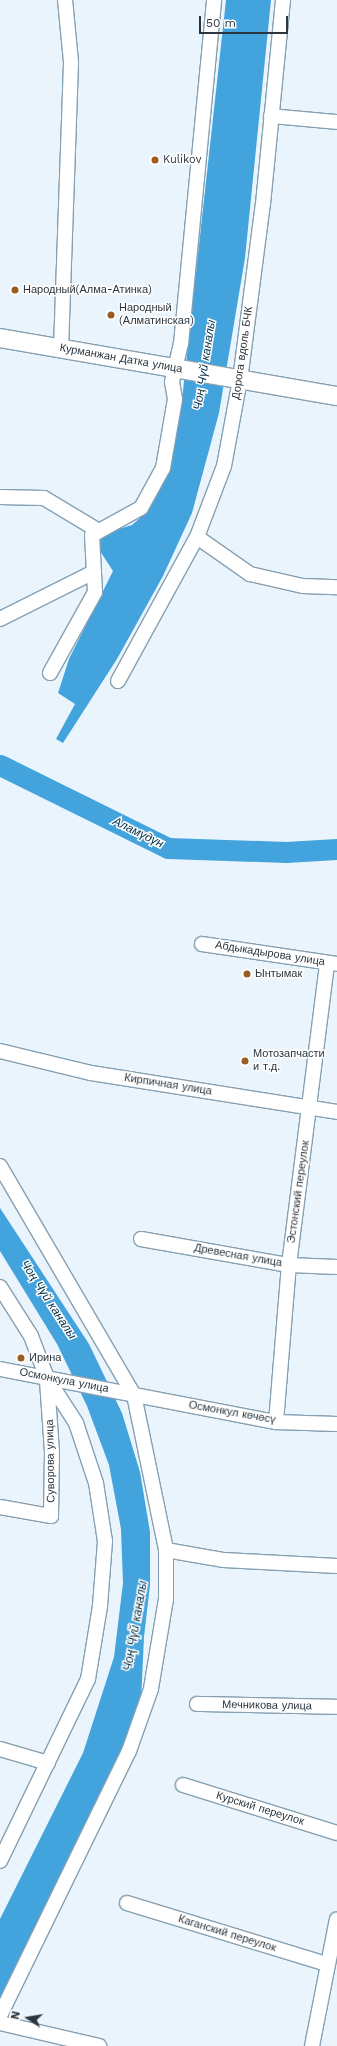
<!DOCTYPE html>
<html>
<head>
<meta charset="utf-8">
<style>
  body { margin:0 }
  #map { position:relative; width:337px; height:2046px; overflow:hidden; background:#e9f4fc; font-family:"Work Sans",sans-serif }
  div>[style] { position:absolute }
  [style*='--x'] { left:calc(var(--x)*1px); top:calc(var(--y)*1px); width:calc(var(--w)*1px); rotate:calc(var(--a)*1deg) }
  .water>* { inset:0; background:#43a3dd }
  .river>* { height:21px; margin:-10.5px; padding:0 10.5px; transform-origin:10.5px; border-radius:10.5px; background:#43a3dd }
  .roads { filter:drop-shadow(1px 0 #86a0b2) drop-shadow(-1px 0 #86a0b2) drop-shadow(0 1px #86a0b2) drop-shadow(0 -1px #86a0b2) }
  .minor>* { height:14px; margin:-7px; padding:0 7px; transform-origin:7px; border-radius:7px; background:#fff }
  .major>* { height:18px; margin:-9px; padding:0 9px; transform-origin:9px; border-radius:9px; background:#fff }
  .dots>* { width:11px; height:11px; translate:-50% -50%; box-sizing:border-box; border:2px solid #fff; border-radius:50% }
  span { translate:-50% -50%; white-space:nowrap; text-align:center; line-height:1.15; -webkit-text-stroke:3px #fff; paint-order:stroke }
  .poi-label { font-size:11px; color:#2b353d }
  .left { translate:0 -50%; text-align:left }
  .street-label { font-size:11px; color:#2b353d }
  .water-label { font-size:12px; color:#032f46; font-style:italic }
  .north { position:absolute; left:8px; top:1998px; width:40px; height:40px; -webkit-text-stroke:3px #fff; paint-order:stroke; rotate:282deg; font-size:11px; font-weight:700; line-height:16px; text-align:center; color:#2b353d }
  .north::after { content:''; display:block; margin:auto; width:14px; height:18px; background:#2b353d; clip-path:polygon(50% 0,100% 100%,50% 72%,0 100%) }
  .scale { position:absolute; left:199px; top:16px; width:89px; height:18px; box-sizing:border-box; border:2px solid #2b353d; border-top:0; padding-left:5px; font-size:12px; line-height:14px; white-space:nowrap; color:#2b353d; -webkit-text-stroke:3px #fff; paint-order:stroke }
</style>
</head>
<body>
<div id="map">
  <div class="water">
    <i style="clip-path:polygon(226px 0,271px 0,245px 258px,219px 413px,192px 513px,163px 576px,117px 659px,63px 743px,56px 739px,75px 704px,58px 693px,69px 659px,113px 571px,98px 548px,99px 541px,112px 531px,132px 525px,140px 518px,169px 454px,181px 409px)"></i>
    <i style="clip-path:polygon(0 757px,17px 767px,9px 778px,0 773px)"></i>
    <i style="clip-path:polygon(0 1208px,89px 1344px,122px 1413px,140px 1472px,150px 1532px,150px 1585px,144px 1637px,141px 1701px,119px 1759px,0 2001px,0 1919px,83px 1753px,114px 1657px,123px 1583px,121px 1529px,109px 1465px,87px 1406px,57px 1344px,0 1251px)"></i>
  </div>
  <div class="river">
    <i style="--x:0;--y:765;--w:187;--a:26.3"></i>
    <i style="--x:168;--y:848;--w:118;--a:1.9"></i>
    <i style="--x:286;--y:852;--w:51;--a:-3.4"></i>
  </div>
  <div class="roads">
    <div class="minor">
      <i style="--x:271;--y:116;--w:66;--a:5.2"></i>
      <i style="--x:61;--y:349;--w:287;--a:-88"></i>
      <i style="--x:71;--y:62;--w:62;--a:-95.5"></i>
      <i style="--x:0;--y:497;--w:44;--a:1.3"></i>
      <i style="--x:44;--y:498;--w:64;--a:31"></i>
      <i style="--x:197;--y:537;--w:65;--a:34.9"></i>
      <i style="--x:250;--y:574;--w:54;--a:12.8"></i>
      <i style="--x:303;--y:586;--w:34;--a:2"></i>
      <i style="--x:0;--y:619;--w:105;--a:-26.6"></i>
      <i style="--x:50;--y:673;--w:93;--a:-60.9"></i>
      <i style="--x:95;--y:592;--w:57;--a:-93"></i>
      <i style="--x:92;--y:535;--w:56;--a:-28.9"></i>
      <i style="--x:141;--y:508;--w:46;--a:-61.2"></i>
      <i style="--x:163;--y:468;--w:70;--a:-80.1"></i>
      <i style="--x:175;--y:399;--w:17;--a:-100"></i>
      <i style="--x:172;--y:382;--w:39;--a:-77"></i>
      <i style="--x:181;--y:344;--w:346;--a:-84.5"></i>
      <i style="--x:118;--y:681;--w:164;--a:-61.3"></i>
      <i style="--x:197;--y:537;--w:76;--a:-69.2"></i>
      <i style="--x:224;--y:466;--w:87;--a:-79.5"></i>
      <i style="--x:240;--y:380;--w:177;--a:-82.6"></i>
      <i style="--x:263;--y:204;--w:205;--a:-84.4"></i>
      <i style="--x:202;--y:944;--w:136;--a:8.4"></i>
      <i style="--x:0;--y:1051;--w:94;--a:13.6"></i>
      <i style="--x:91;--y:1073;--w:249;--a:9"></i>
      <i style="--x:0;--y:1166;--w:265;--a:59.7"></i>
      <i style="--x:134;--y:1395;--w:158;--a:78.3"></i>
      <i style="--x:166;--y:1550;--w:49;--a:90"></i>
      <i style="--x:166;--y:1599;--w:91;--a:99.5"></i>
      <i style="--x:151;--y:1689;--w:66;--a:109.5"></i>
      <i style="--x:129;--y:1751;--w:295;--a:116"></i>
      <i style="--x:141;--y:1239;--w:150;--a:10"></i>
      <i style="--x:289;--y:1265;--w:48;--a:2.4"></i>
      <i style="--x:0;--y:1287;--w:58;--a:57.7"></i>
      <i style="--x:31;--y:1336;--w:45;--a:69.1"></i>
      <i style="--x:47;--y:1378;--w:54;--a:57.2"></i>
      <i style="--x:76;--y:1423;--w:63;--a:71.6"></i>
      <i style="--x:96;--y:1483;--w:59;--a:81.2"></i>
      <i style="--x:105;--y:1541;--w:65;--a:94.4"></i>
      <i style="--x:100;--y:1606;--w:74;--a:99.3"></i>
      <i style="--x:88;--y:1679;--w:202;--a:115.8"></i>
      <i style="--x:0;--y:1369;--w:281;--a:10.9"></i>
      <i style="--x:276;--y:1422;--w:61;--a:1.9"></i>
      <i style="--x:276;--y:1422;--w:158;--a:-85.3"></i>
      <i style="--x:289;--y:1265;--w:304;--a:-82.8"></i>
      <i style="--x:0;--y:1507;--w:52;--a:10"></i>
      <i style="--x:51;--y:1516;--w:64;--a:-89.1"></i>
      <i style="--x:52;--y:1452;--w:72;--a:-94"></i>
      <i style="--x:166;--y:1550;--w:59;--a:9.8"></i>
      <i style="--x:224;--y:1560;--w:113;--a:3"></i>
      <i style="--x:197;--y:1704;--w:140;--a:1.2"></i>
      <i style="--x:0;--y:1749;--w:50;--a:16.3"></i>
      <i style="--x:183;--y:1785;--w:161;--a:17.3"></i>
      <i style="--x:127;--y:1903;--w:209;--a:17"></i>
      <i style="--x:0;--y:2023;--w:102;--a:13.1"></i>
      <i style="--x:312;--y:2046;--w:129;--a:-78.9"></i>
    </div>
    <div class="major">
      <i style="--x:0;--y:338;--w:342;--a:9.8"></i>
    </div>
  </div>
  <div class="dots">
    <i style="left:155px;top:160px;background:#9b5c24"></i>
    <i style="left:15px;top:290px;background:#9b5c24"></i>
    <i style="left:111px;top:315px;background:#9b5c24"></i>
    <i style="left:247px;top:974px;background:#9b5c24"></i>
    <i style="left:245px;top:1061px;background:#9b5c24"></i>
    <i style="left:21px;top:1358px;background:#9b5c24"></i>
  </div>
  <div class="poi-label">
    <span class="left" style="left:163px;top:160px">Kulikov</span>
    <span class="left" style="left:23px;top:290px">Народный(Алма-Атинка)</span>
    <span class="left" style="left:119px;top:315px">Народный<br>(Алматинская)</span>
    <span class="left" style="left:255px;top:974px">Ынтымак</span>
    <span class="left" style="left:253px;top:1061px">Мотозапчасти<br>и т.д.</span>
    <span class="left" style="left:29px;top:1358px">Ирина</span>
  </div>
  <div class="street-label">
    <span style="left:243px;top:353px;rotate:-82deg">Дорога вдоль БЧК</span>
    <span style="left:121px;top:359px;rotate:10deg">Курманжан Датка улица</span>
    <span style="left:270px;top:954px;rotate:9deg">Абдыкадырова улица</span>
    <span style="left:168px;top:1085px;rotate:9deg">Кирпичная улица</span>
    <span style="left:299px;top:1192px;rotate:-82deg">Эстонский переулок</span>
    <span style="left:238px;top:1256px;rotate:10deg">Древесная улица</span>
    <span style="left:64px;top:1381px;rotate:11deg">Осмонкула улица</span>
    <span style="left:232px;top:1413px;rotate:10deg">Осмонкул көчөсү</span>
    <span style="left:51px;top:1461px;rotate:-91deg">Суворова улица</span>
    <span style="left:267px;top:1706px;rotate:1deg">Мечникова улица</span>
    <span style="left:260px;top:1809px;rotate:17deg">Курский переулок</span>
    <span style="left:227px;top:1934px;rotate:17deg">Каганский переулок</span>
  </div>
  <div class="water-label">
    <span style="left:205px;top:365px;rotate:-81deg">Чоң Чүй каналы</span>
    <span style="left:138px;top:833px;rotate:26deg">Аламүдүн</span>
    <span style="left:48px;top:1300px;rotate:57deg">Чоң Чүй каналы</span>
    <span style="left:136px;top:1626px;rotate:-80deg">Чоң Чүй каналы</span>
  </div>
  <div class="north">N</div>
  <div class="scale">50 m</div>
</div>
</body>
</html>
